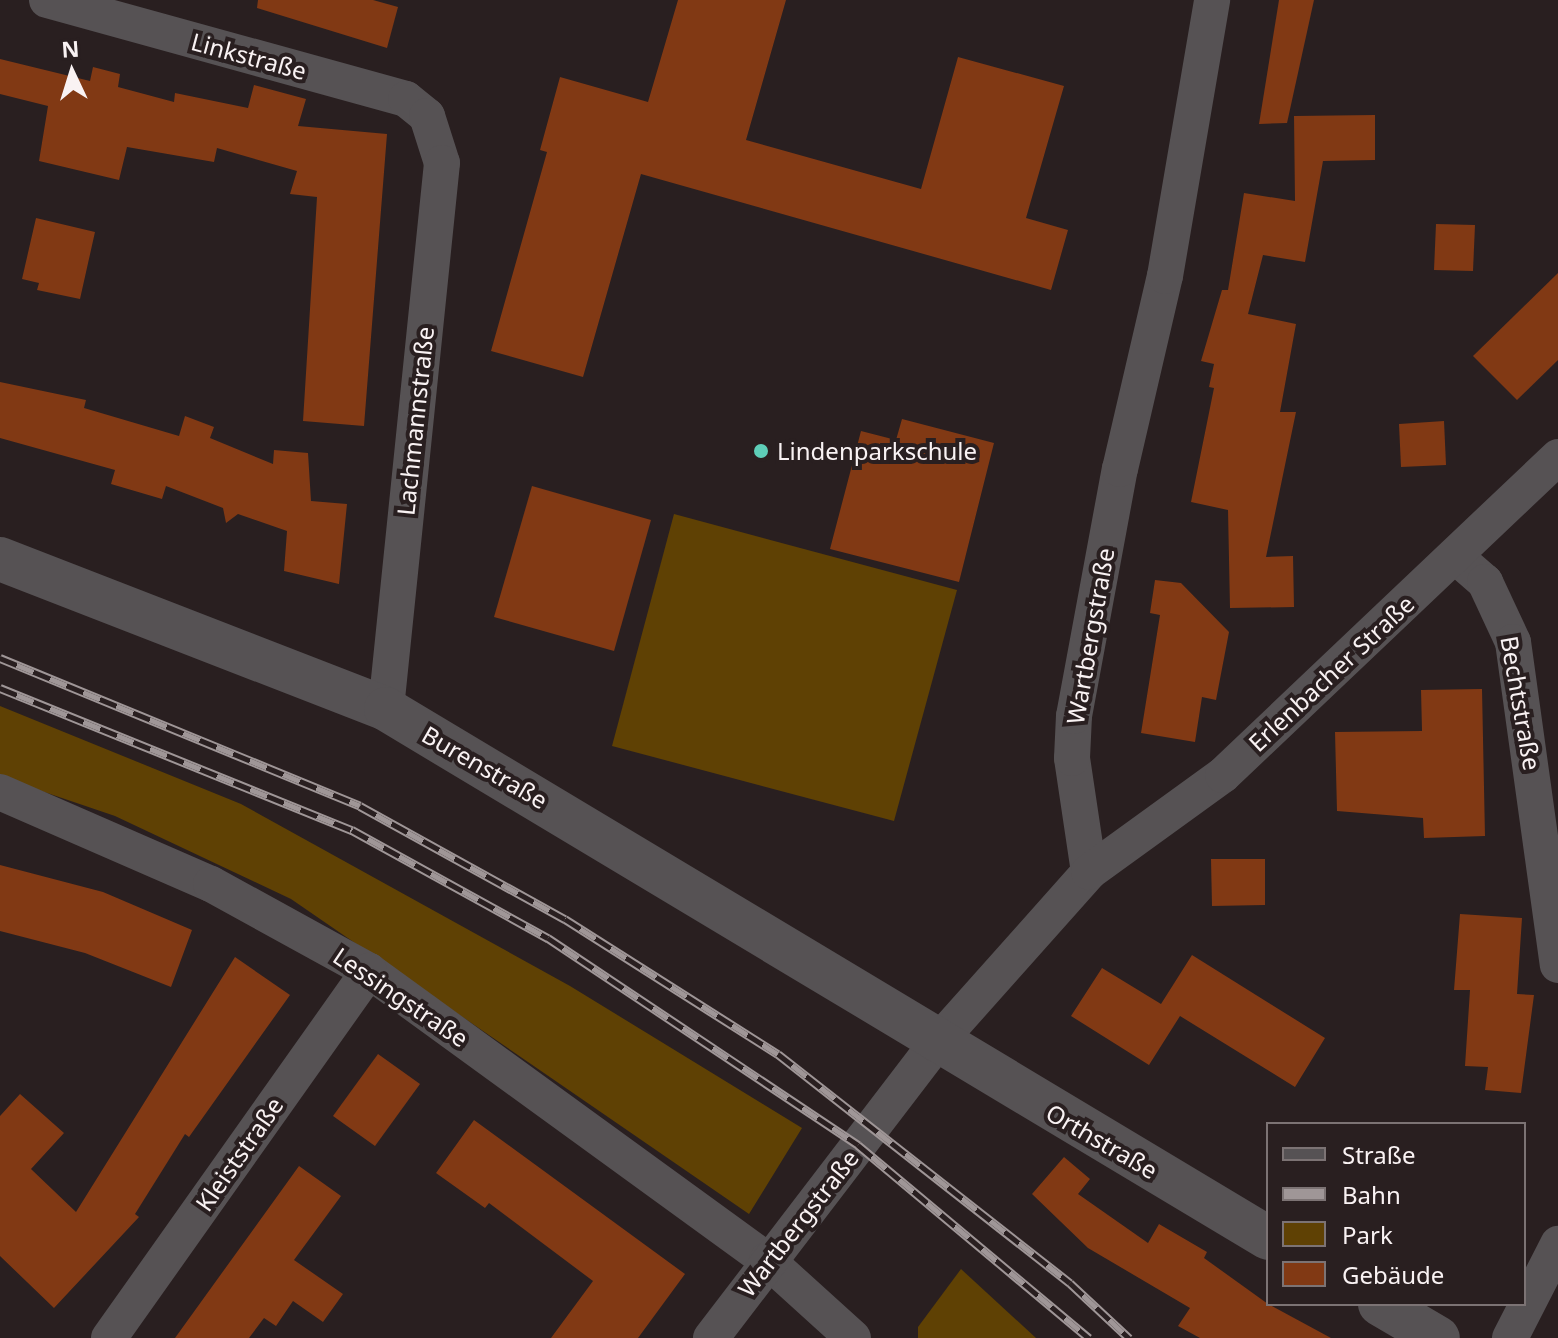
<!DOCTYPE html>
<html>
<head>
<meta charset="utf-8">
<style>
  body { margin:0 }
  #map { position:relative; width:1558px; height:1338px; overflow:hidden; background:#291f20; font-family:"Noto Sans",sans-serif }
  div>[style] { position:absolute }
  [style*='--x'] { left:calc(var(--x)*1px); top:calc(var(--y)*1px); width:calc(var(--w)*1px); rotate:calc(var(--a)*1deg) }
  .green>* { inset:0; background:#5f4104 }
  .building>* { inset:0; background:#813914 }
  .minor>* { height:36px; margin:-18px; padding:0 18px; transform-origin:18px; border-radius:18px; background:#565254 }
  .tertiary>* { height:44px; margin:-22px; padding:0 22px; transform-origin:22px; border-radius:22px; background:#565254 }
  .rail>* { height:9px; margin-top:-4.5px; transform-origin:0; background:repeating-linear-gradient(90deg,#291f20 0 18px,#9f9697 0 36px); box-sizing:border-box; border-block:2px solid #9f9697 }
  .dots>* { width:22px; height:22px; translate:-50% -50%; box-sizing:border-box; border:4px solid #291f20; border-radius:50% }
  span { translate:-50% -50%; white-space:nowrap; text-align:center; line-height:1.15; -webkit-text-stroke:8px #291f20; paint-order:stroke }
  .street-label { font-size:24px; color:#f9f2f3 }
  .poi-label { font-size:24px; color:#f9f2f3 }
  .left { translate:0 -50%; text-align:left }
  .legend { position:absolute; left:1266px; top:1122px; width:260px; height:184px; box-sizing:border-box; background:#291f20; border:2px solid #7c7374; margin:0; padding:10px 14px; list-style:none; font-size:24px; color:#f9f2f3 }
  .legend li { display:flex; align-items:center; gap:16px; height:40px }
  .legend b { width:40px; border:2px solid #7c7374 }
  .north { position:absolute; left:32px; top:32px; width:80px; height:80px; -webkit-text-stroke:6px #291f20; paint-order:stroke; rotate:356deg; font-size:22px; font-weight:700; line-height:32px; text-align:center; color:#f9f2f3 }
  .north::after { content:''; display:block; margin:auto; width:28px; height:36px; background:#f9f2f3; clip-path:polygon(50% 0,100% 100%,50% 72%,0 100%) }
</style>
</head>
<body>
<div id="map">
  <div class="green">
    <i style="clip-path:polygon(674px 514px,957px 590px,894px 821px,612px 746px)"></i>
    <i style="clip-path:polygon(0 706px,241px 804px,570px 986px,802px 1128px,749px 1214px,291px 899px,115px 816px,0 777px)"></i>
    <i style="clip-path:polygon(961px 1269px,1036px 1338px,918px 1338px,918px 1327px)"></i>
  </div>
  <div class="building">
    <i style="clip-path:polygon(258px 0,373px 0,398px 7px,387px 48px,257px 8px)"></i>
    <i style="clip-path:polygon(678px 0,786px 0,746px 140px,921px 189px,958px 57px,1064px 86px,1026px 218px,1068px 230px,1051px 290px,641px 174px,583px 377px,491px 351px,547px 152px,540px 150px,560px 77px,648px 102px)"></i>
    <i style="clip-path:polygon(1279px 0,1314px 0,1287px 123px,1259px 124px)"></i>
    <i style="clip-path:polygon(0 59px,90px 81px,93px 67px,120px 74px,118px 87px,174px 102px,175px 93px,248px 108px,254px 85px,306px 99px,298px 126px,387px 134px,364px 426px,303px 421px,317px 197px,290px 194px,297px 171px,217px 148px,214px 162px,127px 147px,119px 180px,39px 161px,48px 106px,0 94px)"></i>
    <i style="clip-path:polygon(1375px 115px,1375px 160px,1323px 161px,1305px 262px,1263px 255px,1248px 314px,1296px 324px,1280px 412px,1296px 412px,1266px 557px,1293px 556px,1294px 607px,1230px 608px,1228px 510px,1191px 502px,1214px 388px,1209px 387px,1214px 364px,1201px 361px,1222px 290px,1228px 290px,1244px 193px,1295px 201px,1294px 116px)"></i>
    <i style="clip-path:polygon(36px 218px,95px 232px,80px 299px,37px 290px,39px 283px,22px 279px)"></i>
    <i style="clip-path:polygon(1436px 224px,1475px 225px,1473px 271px,1434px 270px)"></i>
    <i style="clip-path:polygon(1558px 273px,1558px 360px,1517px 400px,1473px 356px)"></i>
    <i style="clip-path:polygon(0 382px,86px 400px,84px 408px,179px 436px,185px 416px,214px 427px,210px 438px,273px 464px,274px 450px,308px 453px,311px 501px,347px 504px,339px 584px,284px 571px,287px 531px,238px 514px,226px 523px,223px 508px,166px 486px,162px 499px,111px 484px,115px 470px,0 438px)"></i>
    <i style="clip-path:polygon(902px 419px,994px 443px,959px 582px,830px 549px,861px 431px,896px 440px)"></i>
    <i style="clip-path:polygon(1444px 421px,1446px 465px,1401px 467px,1399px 424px)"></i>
    <i style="clip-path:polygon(532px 486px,651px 520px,614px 651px,494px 617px)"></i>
    <i style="clip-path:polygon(1155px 580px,1181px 583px,1229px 632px,1216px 700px,1202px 697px,1195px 742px,1141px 733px,1160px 615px,1150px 613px)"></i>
    <i style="clip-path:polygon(1482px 689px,1485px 836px,1424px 838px,1423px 818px,1337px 811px,1335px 732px,1422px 731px,1421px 690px)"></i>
    <i style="clip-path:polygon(1211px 859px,1265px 859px,1265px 905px,1212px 906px)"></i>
    <i style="clip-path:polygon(0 865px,103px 892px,192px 930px,171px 987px,85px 953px,0 931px)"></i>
    <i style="clip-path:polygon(1460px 914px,1522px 918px,1517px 994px,1534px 995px,1521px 1093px,1485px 1090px,1488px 1067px,1465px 1066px,1470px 990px,1454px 990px)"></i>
    <i style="clip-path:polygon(1192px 955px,1325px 1038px,1295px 1087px,1180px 1016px,1149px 1065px,1071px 1016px,1102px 968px,1161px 1004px)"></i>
    <i style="clip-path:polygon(235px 957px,290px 995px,189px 1137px,185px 1134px,135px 1214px,139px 1217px,54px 1308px,0 1256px,0 1116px,20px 1094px,64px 1133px,31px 1169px,76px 1212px)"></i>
    <i style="clip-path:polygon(378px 1054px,420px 1084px,375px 1146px,333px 1116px)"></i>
    <i style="clip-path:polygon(474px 1120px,685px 1274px,638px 1338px,551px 1338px,593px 1281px,489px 1203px,485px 1208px,436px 1173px)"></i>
    <i style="clip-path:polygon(1064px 1157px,1090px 1179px,1078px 1194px,1148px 1243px,1159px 1224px,1207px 1252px,1204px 1258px,1268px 1304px,1331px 1338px,1200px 1338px,1178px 1326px,1190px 1308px,1088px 1248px,1032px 1194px)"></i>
    <i style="clip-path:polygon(299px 1166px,341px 1196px,294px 1260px,343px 1294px,323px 1322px,293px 1301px,276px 1326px,264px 1318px,249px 1338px,175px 1338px)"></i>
  </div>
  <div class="minor">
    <i style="--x:47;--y:0;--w:372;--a:15.4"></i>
    <i style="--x:406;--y:99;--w:27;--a:39"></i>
    <i style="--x:427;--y:116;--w:49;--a:72.3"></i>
    <i style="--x:442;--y:163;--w:549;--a:95.86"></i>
    <i style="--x:1455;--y:556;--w:40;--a:41"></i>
    <i style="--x:1485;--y:582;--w:66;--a:65"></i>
    <i style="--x:1513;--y:642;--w:326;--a:82.1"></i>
    <i style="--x:0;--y:792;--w:230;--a:23.6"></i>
    <i style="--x:211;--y:884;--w:180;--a:28.8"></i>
    <i style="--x:369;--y:971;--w:492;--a:36"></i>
    <i style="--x:767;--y:1260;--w:116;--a:42.2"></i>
    <i style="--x:1089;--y:872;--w:115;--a:-98.5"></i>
    <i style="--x:1072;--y:758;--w:42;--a:-87.3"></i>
    <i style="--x:1074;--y:716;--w:251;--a:-79.5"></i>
    <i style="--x:1120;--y:469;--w:198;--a:-76.9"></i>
    <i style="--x:1165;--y:276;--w:280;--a:-80.3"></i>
    <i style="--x:109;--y:1338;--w:450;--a:-54.7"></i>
    <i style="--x:711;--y:1338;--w:370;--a:-52.6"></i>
    <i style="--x:936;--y:1044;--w:230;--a:-48.3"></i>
    <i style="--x:1089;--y:872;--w:165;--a:-35.9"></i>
    <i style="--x:1223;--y:775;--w:462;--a:-43.5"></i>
    <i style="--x:1510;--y:1338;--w:106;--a:-62.9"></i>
  </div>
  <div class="tertiary">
    <i style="--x:0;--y:559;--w:414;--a:21.2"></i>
    <i style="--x:386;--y:709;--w:1028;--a:30.95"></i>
    <i style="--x:1380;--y:1304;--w:67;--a:30.4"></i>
  </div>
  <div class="rail">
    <i style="--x:0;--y:658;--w:389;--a:22.3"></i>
    <i style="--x:360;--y:806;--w:234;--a:28.9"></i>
    <i style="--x:565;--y:919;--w:252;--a:32.4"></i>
    <i style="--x:778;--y:1054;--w:371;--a:38.1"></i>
    <i style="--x:1070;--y:1283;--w:81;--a:43"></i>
    <i style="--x:0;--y:688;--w:380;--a:22"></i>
    <i style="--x:352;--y:830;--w:224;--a:28.9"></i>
    <i style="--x:548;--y:938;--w:373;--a:33.7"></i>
    <i style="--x:858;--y:1145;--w:301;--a:39.9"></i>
  </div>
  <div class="dots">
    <i style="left:761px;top:451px;background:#5eceb8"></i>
  </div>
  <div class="street-label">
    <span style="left:249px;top:56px;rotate:15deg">Linkstraße</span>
    <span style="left:415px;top:421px;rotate:-84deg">Lachmannstraße</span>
    <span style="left:1090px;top:636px;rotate:-80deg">Wartbergstraße</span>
    <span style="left:1331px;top:673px;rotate:-43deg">Erlenbacher Straße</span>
    <span style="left:1521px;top:703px;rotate:80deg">Bechtstraße</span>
    <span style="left:485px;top:767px;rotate:30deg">Burenstraße</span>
    <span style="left:401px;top:997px;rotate:34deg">Lessingstraße</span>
    <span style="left:1102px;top:1141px;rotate:30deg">Orthstraße</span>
    <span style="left:239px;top:1154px;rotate:-55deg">Kleiststraße</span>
    <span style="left:798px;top:1223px;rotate:-52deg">Wartbergstraße</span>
  </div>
  <div class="poi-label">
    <span class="left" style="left:777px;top:451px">Lindenparkschule</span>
  </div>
  <ul class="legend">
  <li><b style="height:10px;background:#565254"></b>Straße</li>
  <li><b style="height:10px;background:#9f9697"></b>Bahn</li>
  <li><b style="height:22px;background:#5f4104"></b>Park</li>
  <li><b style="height:22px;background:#813914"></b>Gebäude</li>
  </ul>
  <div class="north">N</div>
</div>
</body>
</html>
